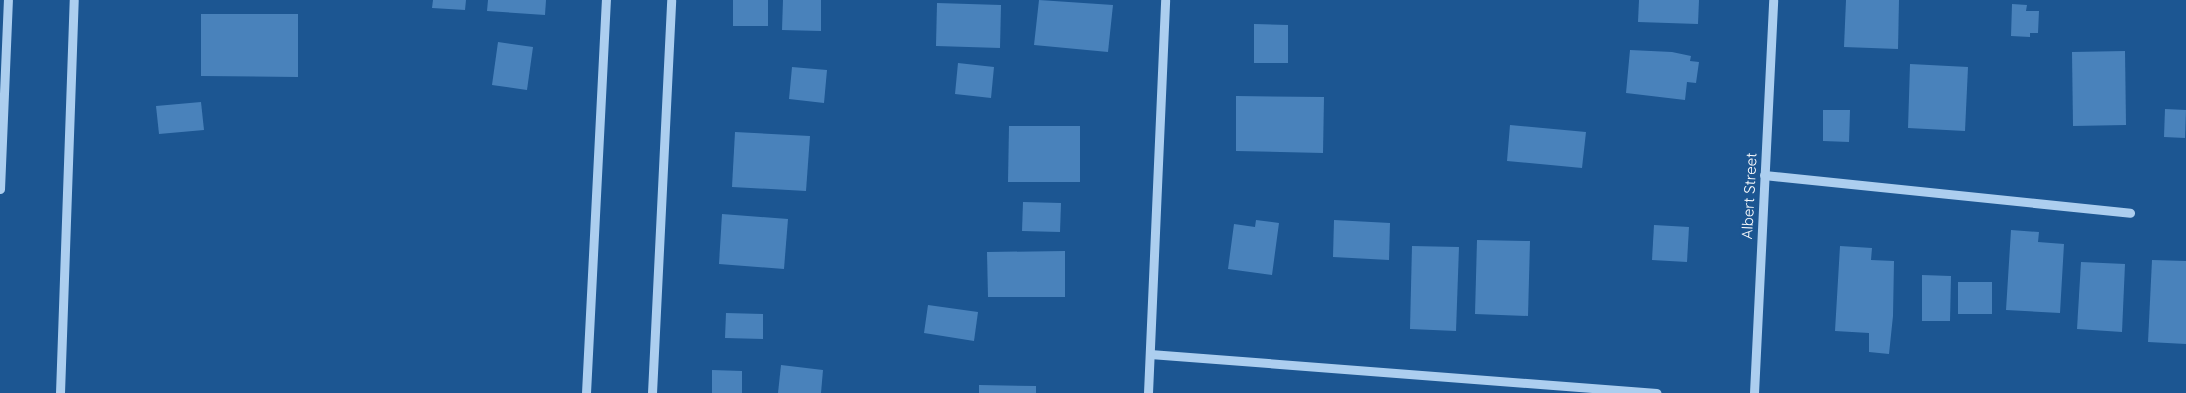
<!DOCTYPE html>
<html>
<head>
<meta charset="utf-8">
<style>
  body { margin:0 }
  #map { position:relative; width:2186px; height:393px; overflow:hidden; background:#1c5692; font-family:Quicksand,sans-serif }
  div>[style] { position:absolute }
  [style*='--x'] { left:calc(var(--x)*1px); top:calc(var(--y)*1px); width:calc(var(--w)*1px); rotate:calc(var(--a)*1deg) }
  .building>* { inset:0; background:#4982bb }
  .minor>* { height:9px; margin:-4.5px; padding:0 4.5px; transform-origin:4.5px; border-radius:4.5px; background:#acceef }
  span { translate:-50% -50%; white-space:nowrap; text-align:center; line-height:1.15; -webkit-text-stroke:5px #1c5692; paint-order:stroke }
  .street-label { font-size:15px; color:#fff }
</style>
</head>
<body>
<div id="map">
  <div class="building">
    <i style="clip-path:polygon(433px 0,466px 0,465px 10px,432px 8px)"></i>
    <i style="clip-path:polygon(488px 0,546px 0,545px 15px,487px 11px)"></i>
    <i style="clip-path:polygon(733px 0,768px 0,768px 26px,733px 26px)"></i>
    <i style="clip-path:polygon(783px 0,821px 0,821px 31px,782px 30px)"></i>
    <i style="clip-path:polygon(1039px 0,1113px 5px,1108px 52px,1034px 45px)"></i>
    <i style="clip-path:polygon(1639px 0,1699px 0,1698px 24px,1638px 22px)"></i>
    <i style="clip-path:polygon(1846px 0,1899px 0,1898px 49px,1844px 47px)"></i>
    <i style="clip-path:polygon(937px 3px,1001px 5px,1000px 48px,936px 46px)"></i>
    <i style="clip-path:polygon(2012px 4px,2027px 5px,2026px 11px,2039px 11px,2038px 33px,2030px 33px,2030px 37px,2011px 36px)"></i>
    <i style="clip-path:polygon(201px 14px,298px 14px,298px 77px,201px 76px)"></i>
    <i style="clip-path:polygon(1254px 24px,1288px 25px,1288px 63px,1254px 63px)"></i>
    <i style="clip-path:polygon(498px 42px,533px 47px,527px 90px,492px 85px)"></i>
    <i style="clip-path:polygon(1630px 50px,1672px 52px,1691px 56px,1690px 61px,1699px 62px,1696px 83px,1687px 82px,1685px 100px,1626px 93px)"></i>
    <i style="clip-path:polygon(2125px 51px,2126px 125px,2073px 126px,2072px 52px)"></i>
    <i style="clip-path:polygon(958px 63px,994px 67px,991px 98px,955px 94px)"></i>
    <i style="clip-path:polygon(1910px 64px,1968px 67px,1965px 131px,1908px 128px)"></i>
    <i style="clip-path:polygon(792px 67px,827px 70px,824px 103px,789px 99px)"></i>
    <i style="clip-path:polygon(1236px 96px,1324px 97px,1323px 153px,1236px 151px)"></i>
    <i style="clip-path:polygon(201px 102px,204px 130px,159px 134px,156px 106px)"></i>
    <i style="clip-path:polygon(2165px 109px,2186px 110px,2185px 138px,2164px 137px)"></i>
    <i style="clip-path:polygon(1823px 110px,1850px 110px,1849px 142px,1823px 141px)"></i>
    <i style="clip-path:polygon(1510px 125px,1586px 132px,1582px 168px,1507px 161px)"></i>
    <i style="clip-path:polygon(1009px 126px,1080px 126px,1080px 182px,1008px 182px)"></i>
    <i style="clip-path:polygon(735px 132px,810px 136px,806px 191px,732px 187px)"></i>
    <i style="clip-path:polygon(1023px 202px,1061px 203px,1060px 232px,1022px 231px)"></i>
    <i style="clip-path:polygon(722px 214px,788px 219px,784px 269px,719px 264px)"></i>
    <i style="clip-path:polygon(1256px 220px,1279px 223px,1272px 275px,1228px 269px,1234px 224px,1255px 227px)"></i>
    <i style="clip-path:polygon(1334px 220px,1390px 223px,1389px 260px,1333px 257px)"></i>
    <i style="clip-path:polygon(1654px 225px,1689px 227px,1687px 262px,1652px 260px)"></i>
    <i style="clip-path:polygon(2011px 230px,2039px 232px,2038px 242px,2064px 244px,2060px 313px,2006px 310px)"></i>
    <i style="clip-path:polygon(1477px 240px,1530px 241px,1528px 316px,1475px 314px)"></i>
    <i style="clip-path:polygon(1412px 246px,1459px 247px,1456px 331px,1410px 329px)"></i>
    <i style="clip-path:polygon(1840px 246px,1872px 248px,1871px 260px,1894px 261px,1893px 316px,1889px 354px,1869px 352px,1869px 333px,1835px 331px)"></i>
    <i style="clip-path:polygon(1065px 251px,1065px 297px,988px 297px,987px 252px)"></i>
    <i style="clip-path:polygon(2152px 260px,2186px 261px,2186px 344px,2148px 342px)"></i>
    <i style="clip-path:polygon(2081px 262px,2125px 264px,2122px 332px,2077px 329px)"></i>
    <i style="clip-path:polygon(1922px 275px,1951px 276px,1950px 321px,1922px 321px)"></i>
    <i style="clip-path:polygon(1958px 282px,1992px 282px,1992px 314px,1958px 314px)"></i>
    <i style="clip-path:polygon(928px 305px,978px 312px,974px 341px,924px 333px)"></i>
    <i style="clip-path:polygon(726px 313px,763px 314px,763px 339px,725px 338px)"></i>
    <i style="clip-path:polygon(781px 365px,823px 370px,821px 393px,778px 393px)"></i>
    <i style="clip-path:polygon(712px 370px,742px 371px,742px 393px,712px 393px)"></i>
    <i style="clip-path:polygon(979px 385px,1036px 386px,1036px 393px,979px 393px)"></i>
  </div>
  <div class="minor">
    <i style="--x:1764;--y:175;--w:368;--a:5.9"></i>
    <i style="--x:0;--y:189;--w:189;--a:-87.6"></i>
    <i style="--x:1150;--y:354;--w:508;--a:4.4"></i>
    <i style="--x:60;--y:393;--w:393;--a:-88"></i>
    <i style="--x:586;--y:393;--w:394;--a:-87.1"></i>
    <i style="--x:652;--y:393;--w:393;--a:-87.2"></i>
    <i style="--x:1148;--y:393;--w:393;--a:-87.5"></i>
    <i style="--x:1754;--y:393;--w:393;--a:-87.2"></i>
  </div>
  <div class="street-label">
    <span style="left:1749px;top:196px;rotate:-87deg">Albert Street</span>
  </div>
</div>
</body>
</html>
